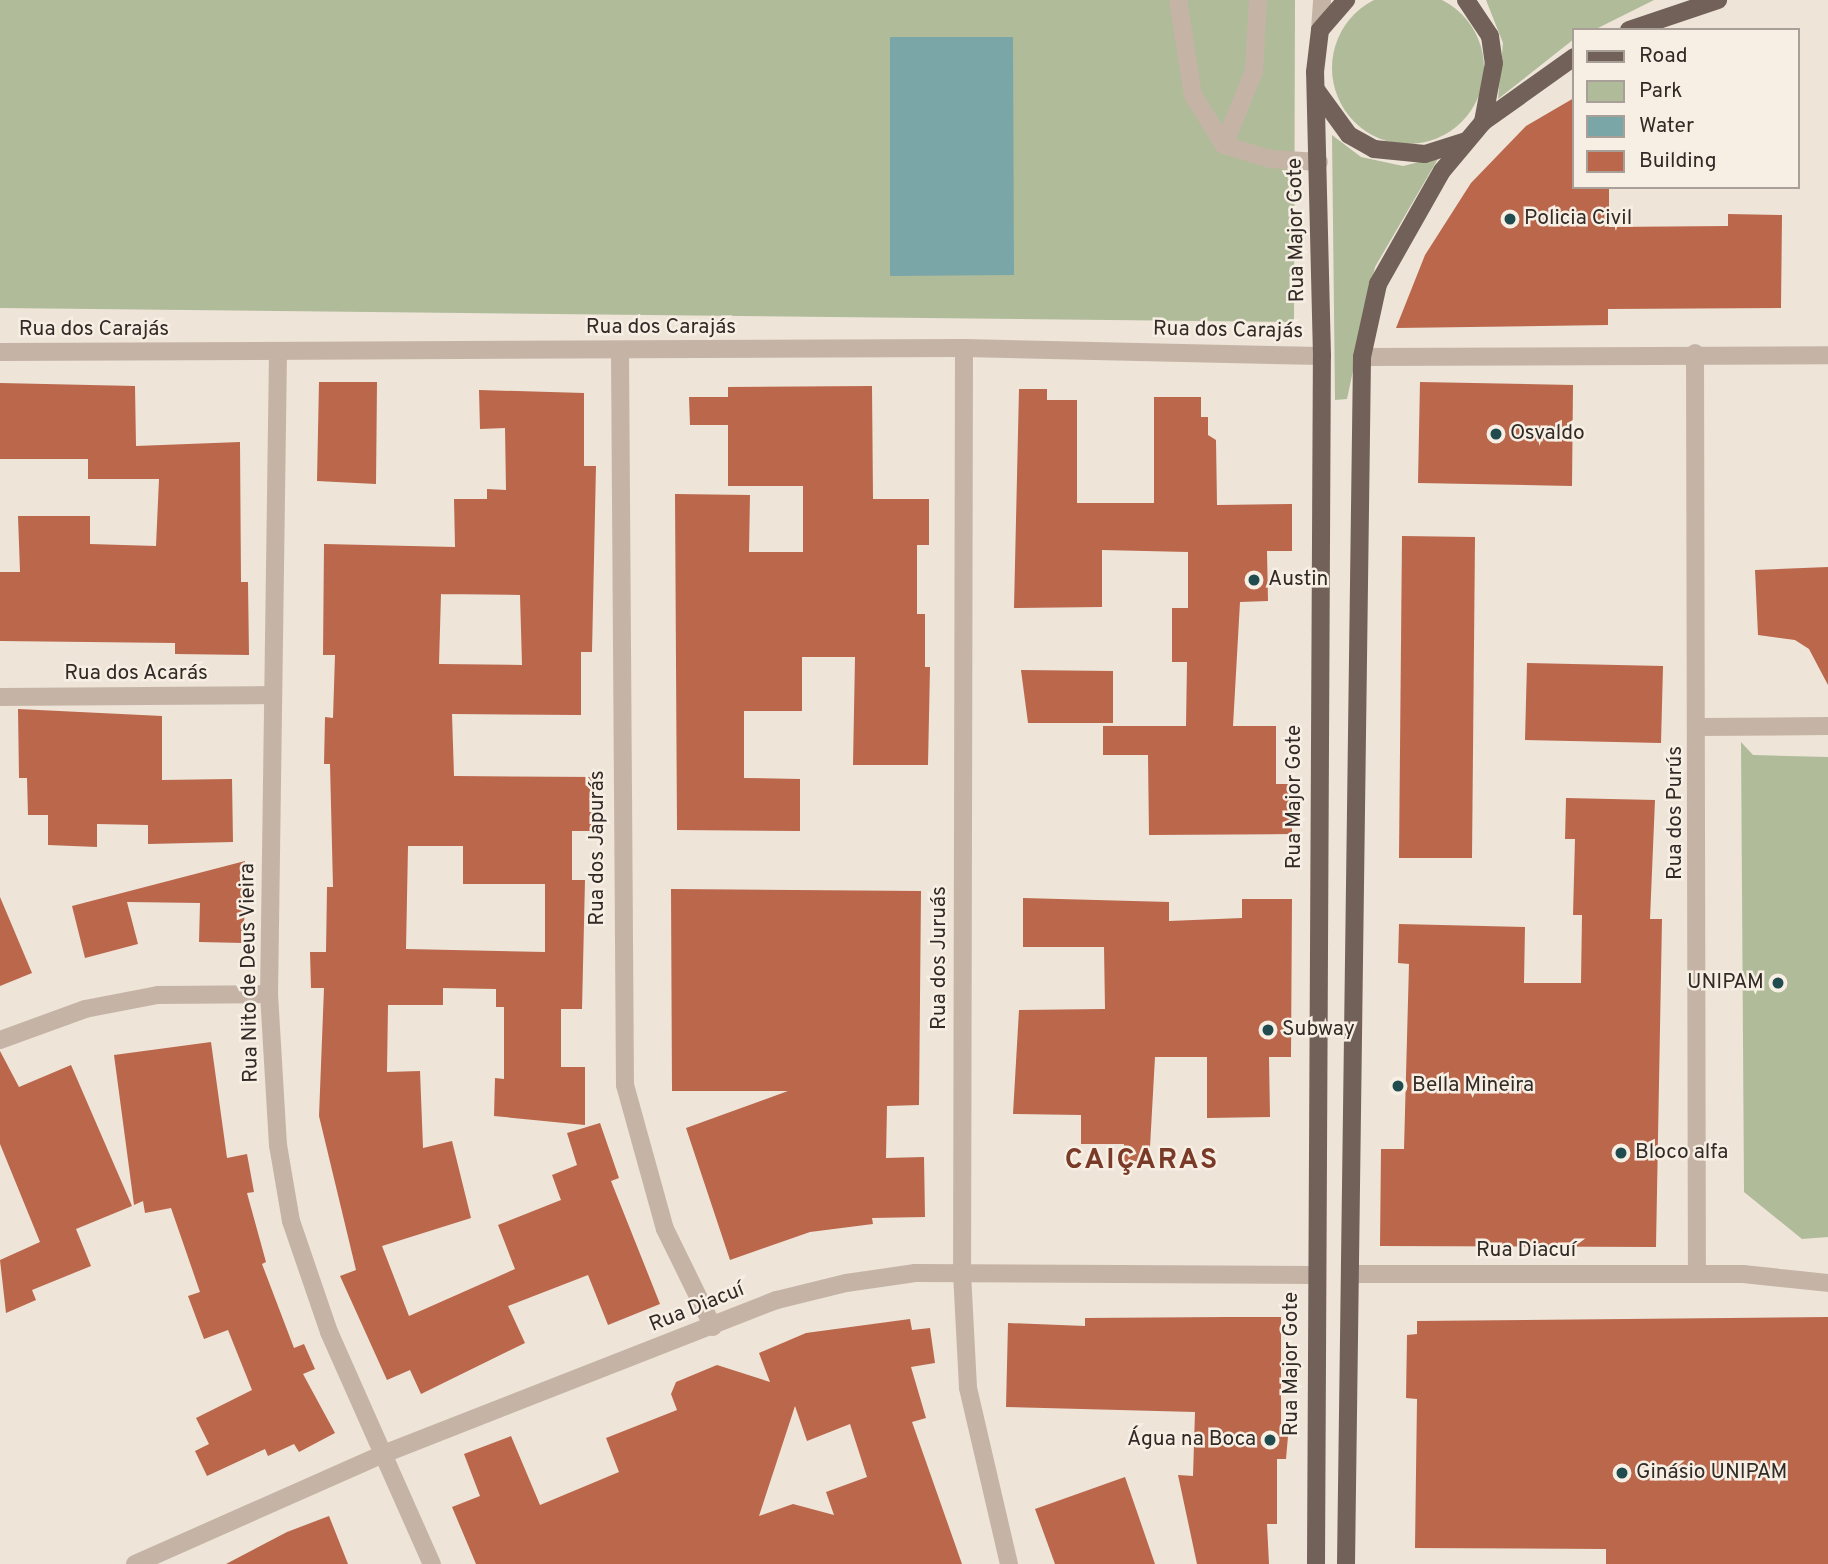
<!DOCTYPE html>
<html>
<head>
<meta charset="utf-8">
<style>
  body { margin:0 }
  #map { position:relative; width:1828px; height:1564px; overflow:hidden; background:#eee4d8; font-family:Overpass,sans-serif }
  div>[style] { position:absolute }
  [style*='--x'] { left:calc(var(--x)*1px); top:calc(var(--y)*1px); width:calc(var(--w)*1px); rotate:calc(var(--a)*1deg) }
  .green>* { inset:0; background:#b0bb9a }
  .round { border-radius:50% }
  .water>* { inset:0; background:#7aa6a8 }
  .building>* { inset:0; background:#ba674b }
  .minor>* { height:18px; margin:-9px; padding:0 9px; transform-origin:9px; border-radius:9px; background:#c5b4a6 }
  .major>* { height:18px; margin:-9px; padding:0 9px; transform-origin:9px; border-radius:9px; background:#726158 }
  .dots>* { width:19px; height:19px; translate:-50% -50%; box-sizing:border-box; border:4px solid #f7eee4; border-radius:50% }
  span { translate:-50% -50%; white-space:nowrap; text-align:center; line-height:1.15; -webkit-text-stroke:5px #f7eee4; paint-order:stroke }
  .poi-label { font-size:21px; color:#322a26 }
  .left { translate:0 -50%; text-align:left }
  .right { translate:-100% -50%; text-align:right }
  .street-label { font-size:21px; color:#322a26 }
  .district-label { font-size:28px; color:#793b27; font-weight:700; letter-spacing:2px }
  .legend { position:absolute; left:1572px; top:28px; width:228px; height:161px; box-sizing:border-box; background:#f7eee4; border:2px solid #a8a098; margin:0; padding:9px 12px; list-style:none; font-size:21px; color:#322a26 }
  .legend li { display:flex; align-items:center; gap:14px; height:35px }
  .legend b { width:35px; border:2px solid #a8a098 }
</style>
</head>
<body>
<div id="map">
  <div class="green">
    <i class="round" style="left:1332px;top:-8px;width:152px;height:152px"></i>
    <i style="clip-path:polygon(0 0,1295px 0,1294px 322px,0 308px)"></i>
    <i style="clip-path:polygon(1486px 0,1654px 0,1594px 30px,1574px 30px,1574px 39px,1498px 99px,1503px 43px)"></i>
    <i style="clip-path:polygon(1332px 135px,1361px 157px,1403px 166px,1439px 157px,1375px 267px,1347px 399px,1335px 400px)"></i>
    <i style="clip-path:polygon(1741px 742px,1753px 755px,1828px 757px,1828px 1237px,1802px 1239px,1744px 1192px)"></i>
  </div>
  <div class="water">
    <i style="clip-path:polygon(890px 37px,1013px 37px,1014px 275px,890px 276px)"></i>
  </div>
  <div class="building">
    <i style="clip-path:polygon(1574px 98px,1572px 187px,1609px 187px,1609px 227px,1728px 226px,1728px 214px,1782px 215px,1781px 308px,1608px 309px,1608px 325px,1396px 328px,1425px 255px,1471px 183px,1526px 126px)"></i>
    <i style="clip-path:polygon(319px 382px,377px 382px,376px 484px,317px 481px)"></i>
    <i style="clip-path:polygon(1420px 382px,1573px 385px,1572px 486px,1418px 483px)"></i>
    <i style="clip-path:polygon(0 383px,135px 386px,136px 446px,240px 442px,241px 582px,248px 582px,249px 655px,175px 654px,175px 643px,0 641px,0 572px,20px 572px,18px 516px,90px 516px,90px 544px,156px 546px,159px 479px,88px 479px,88px 459px,0 459px)"></i>
    <i style="clip-path:polygon(872px 386px,873px 499px,929px 499px,929px 545px,917px 545px,917px 614px,925px 614px,925px 667px,930px 667px,928px 765px,853px 765px,855px 657px,802px 657px,802px 711px,744px 711px,744px 778px,800px 779px,800px 831px,677px 830px,675px 494px,750px 495px,749px 552px,803px 552px,803px 486px,728px 486px,728px 425px,690px 425px,689px 397px,728px 397px,728px 387px)"></i>
    <i style="clip-path:polygon(1019px 389px,1047px 389px,1047px 400px,1077px 400px,1077px 503px,1154px 503px,1154px 397px,1201px 397px,1201px 417px,1208px 417px,1208px 435px,1216px 440px,1217px 505px,1292px 504px,1292px 551px,1267px 551px,1268px 601px,1240px 602px,1233px 726px,1276px 726px,1276px 784px,1292px 784px,1292px 834px,1149px 835px,1148px 755px,1103px 755px,1103px 726px,1186px 726px,1187px 662px,1172px 662px,1172px 608px,1188px 608px,1188px 552px,1102px 550px,1102px 607px,1014px 608px)"></i>
    <i style="clip-path:polygon(evenodd,479px 390px,584px 393px,584px 466px,596px 466px,592px 652px,581px 652px,581px 715px,452px 714px,454px 776px,596px 777px,595px 831px,572px 831px,572px 880px,585px 880px,582px 1009px,561px 1009px,561px 1067px,585px 1067px,585px 1125px,494px 1116px,495px 1078px,504px 1079px,504px 1007px,496px 1007px,496px 989px,443px 988px,443px 1005px,388px 1005px,387px 1072px,420px 1071px,423px 1148px,452px 1141px,471px 1218px,382px 1246px,409px 1316px,515px 1269px,498px 1225px,561px 1200px,552px 1175px,577px 1165px,567px 1133px,600px 1123px,619px 1178px,611px 1181px,660px 1304px,608px 1325px,588px 1275px,508px 1306px,525px 1343px,421px 1394px,410px 1370px,387px 1380px,340px 1276px,356px 1270px,319px 1116px,324px 988px,311px 988px,310px 952px,326px 952px,327px 887px,333px 887px,330px 764px,324px 764px,325px 717px,333px 718px,335px 655px,323px 655px,324px 544px,455px 547px,454px 499px,487px 499px,487px 489px,506px 490px,505px 428px,480px 429px,479px 390px,441px 594px,520px 595px,522px 665px,439px 664px,441px 594px,479px 390px,408px 846px,463px 846px,463px 884px,545px 884px,545px 952px,406px 949px,408px 846px)"></i>
    <i style="clip-path:polygon(1402px 536px,1475px 537px,1472px 858px,1399px 858px)"></i>
    <i style="clip-path:polygon(1828px 567px,1828px 685px,1809px 649px,1795px 640px,1758px 635px,1755px 570px)"></i>
    <i style="clip-path:polygon(1527px 663px,1663px 666px,1661px 743px,1525px 740px)"></i>
    <i style="clip-path:polygon(1021px 670px,1113px 671px,1113px 723px,1028px 723px)"></i>
    <i style="clip-path:polygon(18px 709px,162px 716px,162px 780px,232px 779px,233px 842px,148px 844px,148px 825px,97px 824px,97px 847px,48px 845px,48px 815px,28px 815px,27px 778px,19px 778px)"></i>
    <i style="clip-path:polygon(1566px 798px,1655px 800px,1650px 919px,1662px 919px,1656px 1247px,1380px 1246px,1381px 1149px,1404px 1149px,1409px 964px,1398px 963px,1399px 924px,1525px 927px,1524px 983px,1581px 983px,1582px 915px,1573px 915px,1575px 839px,1565px 839px)"></i>
    <i style="clip-path:polygon(245px 861px,244px 943px,199px 942px,200px 903px,127px 902px,138px 944px,85px 958px,72px 906px)"></i>
    <i style="clip-path:polygon(671px 889px,921px 891px,919px 1105px,887px 1106px,886px 1158px,924px 1157px,925px 1217px,872px 1218px,873px 1224px,810px 1232px,730px 1260px,686px 1128px,788px 1091px,672px 1091px)"></i>
    <i style="clip-path:polygon(0 897px,32px 973px,0 986px)"></i>
    <i style="clip-path:polygon(1023px 898px,1169px 902px,1169px 921px,1242px 918px,1242px 899px,1292px 899px,1291px 1057px,1269px 1057px,1270px 1117px,1207px 1118px,1207px 1057px,1155px 1057px,1149px 1165px,1124px 1165px,1124px 1144px,1081px 1144px,1081px 1115px,1013px 1114px,1019px 1010px,1105px 1009px,1104px 947px,1023px 947px)"></i>
    <i style="clip-path:polygon(211px 1042px,227px 1158px,247px 1154px,254px 1192px,247px 1193px,266px 1262px,262px 1264px,294px 1348px,304px 1344px,315px 1369px,303px 1374px,335px 1433px,299px 1452px,294px 1444px,268px 1456px,265px 1449px,207px 1476px,195px 1451px,209px 1444px,196px 1418px,252px 1390px,228px 1330px,204px 1339px,188px 1296px,200px 1292px,171px 1208px,145px 1213px,143px 1201px,134px 1205px,114px 1055px)"></i>
    <i style="clip-path:polygon(0 1051px,19px 1087px,71px 1065px,132px 1206px,76px 1229px,91px 1266px,32px 1290px,36px 1300px,6px 1313px,0 1260px,40px 1242px,0 1144px)"></i>
    <i style="clip-path:polygon(1226px 1317px,1281px 1317px,1281px 1425px,1289px 1425px,1286px 1459px,1277px 1459px,1277px 1524px,1267px 1524px,1269px 1564px,1197px 1564px,1178px 1475px,1193px 1476px,1195px 1412px,1006px 1407px,1008px 1323px,1085px 1326px,1085px 1318px)"></i>
    <i style="clip-path:polygon(1828px 1317px,1828px 1564px,1606px 1564px,1606px 1549px,1415px 1548px,1417px 1399px,1406px 1398px,1407px 1335px,1417px 1334px,1417px 1321px)"></i>
    <i style="clip-path:polygon(evenodd,910px 1319px,912px 1330px,930px 1328px,935px 1363px,911px 1367px,926px 1418px,912px 1422px,962px 1564px,476px 1564px,452px 1507px,480px 1496px,464px 1454px,511px 1436px,540px 1505px,619px 1472px,606px 1438px,677px 1410px,671px 1394px,676px 1382px,717px 1365px,770px 1382px,759px 1353px,806px 1333px,910px 1319px,795px 1406px,807px 1441px,850px 1424px,867px 1477px,826px 1492px,834px 1515px,793px 1504px,759px 1516px,795px 1406px)"></i>
    <i style="clip-path:polygon(1125px 1477px,1155px 1564px,1055px 1564px,1035px 1509px)"></i>
    <i style="clip-path:polygon(329px 1516px,348px 1564px,226px 1564px,287px 1532px)"></i>
  </div>
  <div class="minor">
    <i style="--x:1178;--y:0;--w:96;--a:81"></i>
    <i style="--x:1193;--y:95;--w:59;--a:58.2"></i>
    <i style="--x:1224;--y:145;--w:48;--a:16.9"></i>
    <i style="--x:1270;--y:159;--w:49;--a:3.5"></i>
    <i style="--x:1320;--y:30;--w:30;--a:-86"></i>
    <i style="--x:1224;--y:145;--w:80;--a:-67.9"></i>
    <i style="--x:1254;--y:71;--w:71;--a:-86.8"></i>
    <i style="--x:964;--y:348;--w:925;--a:90.12"></i>
    <i style="--x:962;--y:1273;--w:115;--a:87"></i>
    <i style="--x:968;--y:1388;--w:181;--a:76.9"></i>
    <i style="--x:0;--y:352;--w:964;--a:-0.24"></i>
    <i style="--x:964;--y:348;--w:358;--a:1.3"></i>
    <i style="--x:620;--y:352;--w:733;--a:89.61"></i>
    <i style="--x:625;--y:1085;--w:149;--a:74.5"></i>
    <i style="--x:665;--y:1229;--w:109;--a:63.9"></i>
    <i style="--x:278;--y:353;--w:641;--a:90.8"></i>
    <i style="--x:269;--y:994;--w:151;--a:86.6"></i>
    <i style="--x:278;--y:1145;--w:77;--a:80.3"></i>
    <i style="--x:291;--y:1221;--w:117;--a:71.1"></i>
    <i style="--x:329;--y:1332;--w:254;--a:66.1"></i>
    <i style="--x:1695;--y:353;--w:921;--a:89.88"></i>
    <i style="--x:1362;--y:357;--w:466;--a:-0.2"></i>
    <i style="--x:0;--y:697;--w:272;--a:-0.4"></i>
    <i style="--x:1699;--y:727;--w:129;--a:-0.4"></i>
    <i style="--x:0;--y:1040;--w:90;--a:-20"></i>
    <i style="--x:85;--y:1009;--w:74;--a:-10.9"></i>
    <i style="--x:158;--y:995;--w:111;--a:-0.5"></i>
    <i style="--x:1355;--y:1274;--w:388;--a:0"></i>
    <i style="--x:1743;--y:1274;--w:85;--a:6"></i>
    <i style="--x:135;--y:1564;--w:274;--a:-23.9"></i>
    <i style="--x:386;--y:1453;--w:420;--a:-21.4"></i>
    <i style="--x:777;--y:1300;--w:71;--a:-13.8"></i>
    <i style="--x:846;--y:1283;--w:70;--a:-8.2"></i>
    <i style="--x:915;--y:1273;--w:399;--a:0.3"></i>
  </div>
  <div class="major">
    <i style="--x:1466;--y:0;--w:43;--a:56.3"></i>
    <i style="--x:1490;--y:36;--w:27;--a:82"></i>
    <i style="--x:1494;--y:63;--w:60;--a:100.6"></i>
    <i style="--x:1629;--y:30;--w:94;--a:-18.6"></i>
    <i style="--x:1317;--y:91;--w:54;--a:54"></i>
    <i style="--x:1349;--y:135;--w:29;--a:29"></i>
    <i style="--x:1374;--y:149;--w:51;--a:5.6"></i>
    <i style="--x:1425;--y:154;--w:43;--a:-17.6"></i>
    <i style="--x:1316;--y:1564;--w:1208;--a:-89.72"></i>
    <i style="--x:1322;--y:356;--w:284;--a:-91.4"></i>
    <i style="--x:1315;--y:72;--w:42;--a:-83.2"></i>
    <i style="--x:1320;--y:30;--w:40;--a:-49"></i>
    <i style="--x:1346;--y:1564;--w:1207;--a:-89.24"></i>
    <i style="--x:1362;--y:357;--w:75;--a:-77.6"></i>
    <i style="--x:1378;--y:284;--w:130;--a:-60.5"></i>
    <i style="--x:1442;--y:171;--w:64;--a:-50.1"></i>
    <i style="--x:1483;--y:122;--w:112;--a:-35.5"></i>
  </div>
  <div class="dots">
    <i style="left:1510px;top:219px;background:#204b4f"></i>
    <i style="left:1496px;top:434px;background:#204b4f"></i>
    <i style="left:1254px;top:580px;background:#204b4f"></i>
    <i style="left:1778px;top:983px;background:#204b4f"></i>
    <i style="left:1268px;top:1030px;background:#204b4f"></i>
    <i style="left:1398px;top:1086px;background:#204b4f"></i>
    <i style="left:1621px;top:1153px;background:#204b4f"></i>
    <i style="left:1270px;top:1440px;background:#204b4f"></i>
    <i style="left:1622px;top:1473px;background:#204b4f"></i>
  </div>
  <div class="poi-label">
    <span class="left" style="left:1524px;top:219px">Policia Civil</span>
    <span class="left" style="left:1510px;top:434px">Osvaldo</span>
    <span class="left" style="left:1268px;top:580px">Austin</span>
    <span class="right" style="left:1764px;top:983px">UNIPAM</span>
    <span class="left" style="left:1282px;top:1030px">Subway</span>
    <span class="left" style="left:1412px;top:1086px">Bella Mineira</span>
    <span class="left" style="left:1635px;top:1153px">Bloco alfa</span>
    <span class="right" style="left:1256px;top:1440px">Água na Boca</span>
    <span class="left" style="left:1636px;top:1473px">Ginásio UNIPAM</span>
  </div>
  <div class="street-label">
    <span style="left:1297px;top:230px;rotate:-91deg">Rua Major Gote</span>
    <span style="left:661px;top:328px">Rua dos Carajás</span>
    <span style="left:94px;top:330px">Rua dos Carajás</span>
    <span style="left:1228px;top:331px;rotate:1deg">Rua dos Carajás</span>
    <span style="left:136px;top:674px">Rua dos Acarás</span>
    <span style="left:1295px;top:797px;rotate:-90deg">Rua Major Gote</span>
    <span style="left:1676px;top:813px;rotate:-90deg">Rua dos Purús</span>
    <span style="left:598px;top:848px;rotate:-90deg">Rua dos Japurás</span>
    <span style="left:940px;top:958px;rotate:-90deg">Rua dos Juruás</span>
    <span style="left:250px;top:973px;rotate:-91deg">Rua Nito de Deus Vieira</span>
    <span style="left:1526px;top:1251px">Rua Diacuí</span>
    <span style="left:697px;top:1308px;rotate:-22deg">Rua Diacuí</span>
    <span style="left:1292px;top:1364px;rotate:-90deg">Rua Major Gote</span>
  </div>
  <div class="district-label">
    <span style="left:1142px;top:1161px">CAIÇARAS</span>
  </div>
  <ul class="legend">
  <li><b style="height:9px;background:#726158"></b>Road</li>
  <li><b style="height:19px;background:#b0bb9a"></b>Park</li>
  <li><b style="height:19px;background:#7aa6a8"></b>Water</li>
  <li><b style="height:19px;background:#ba674b"></b>Building</li>
  </ul>
</div>
</body>
</html>
